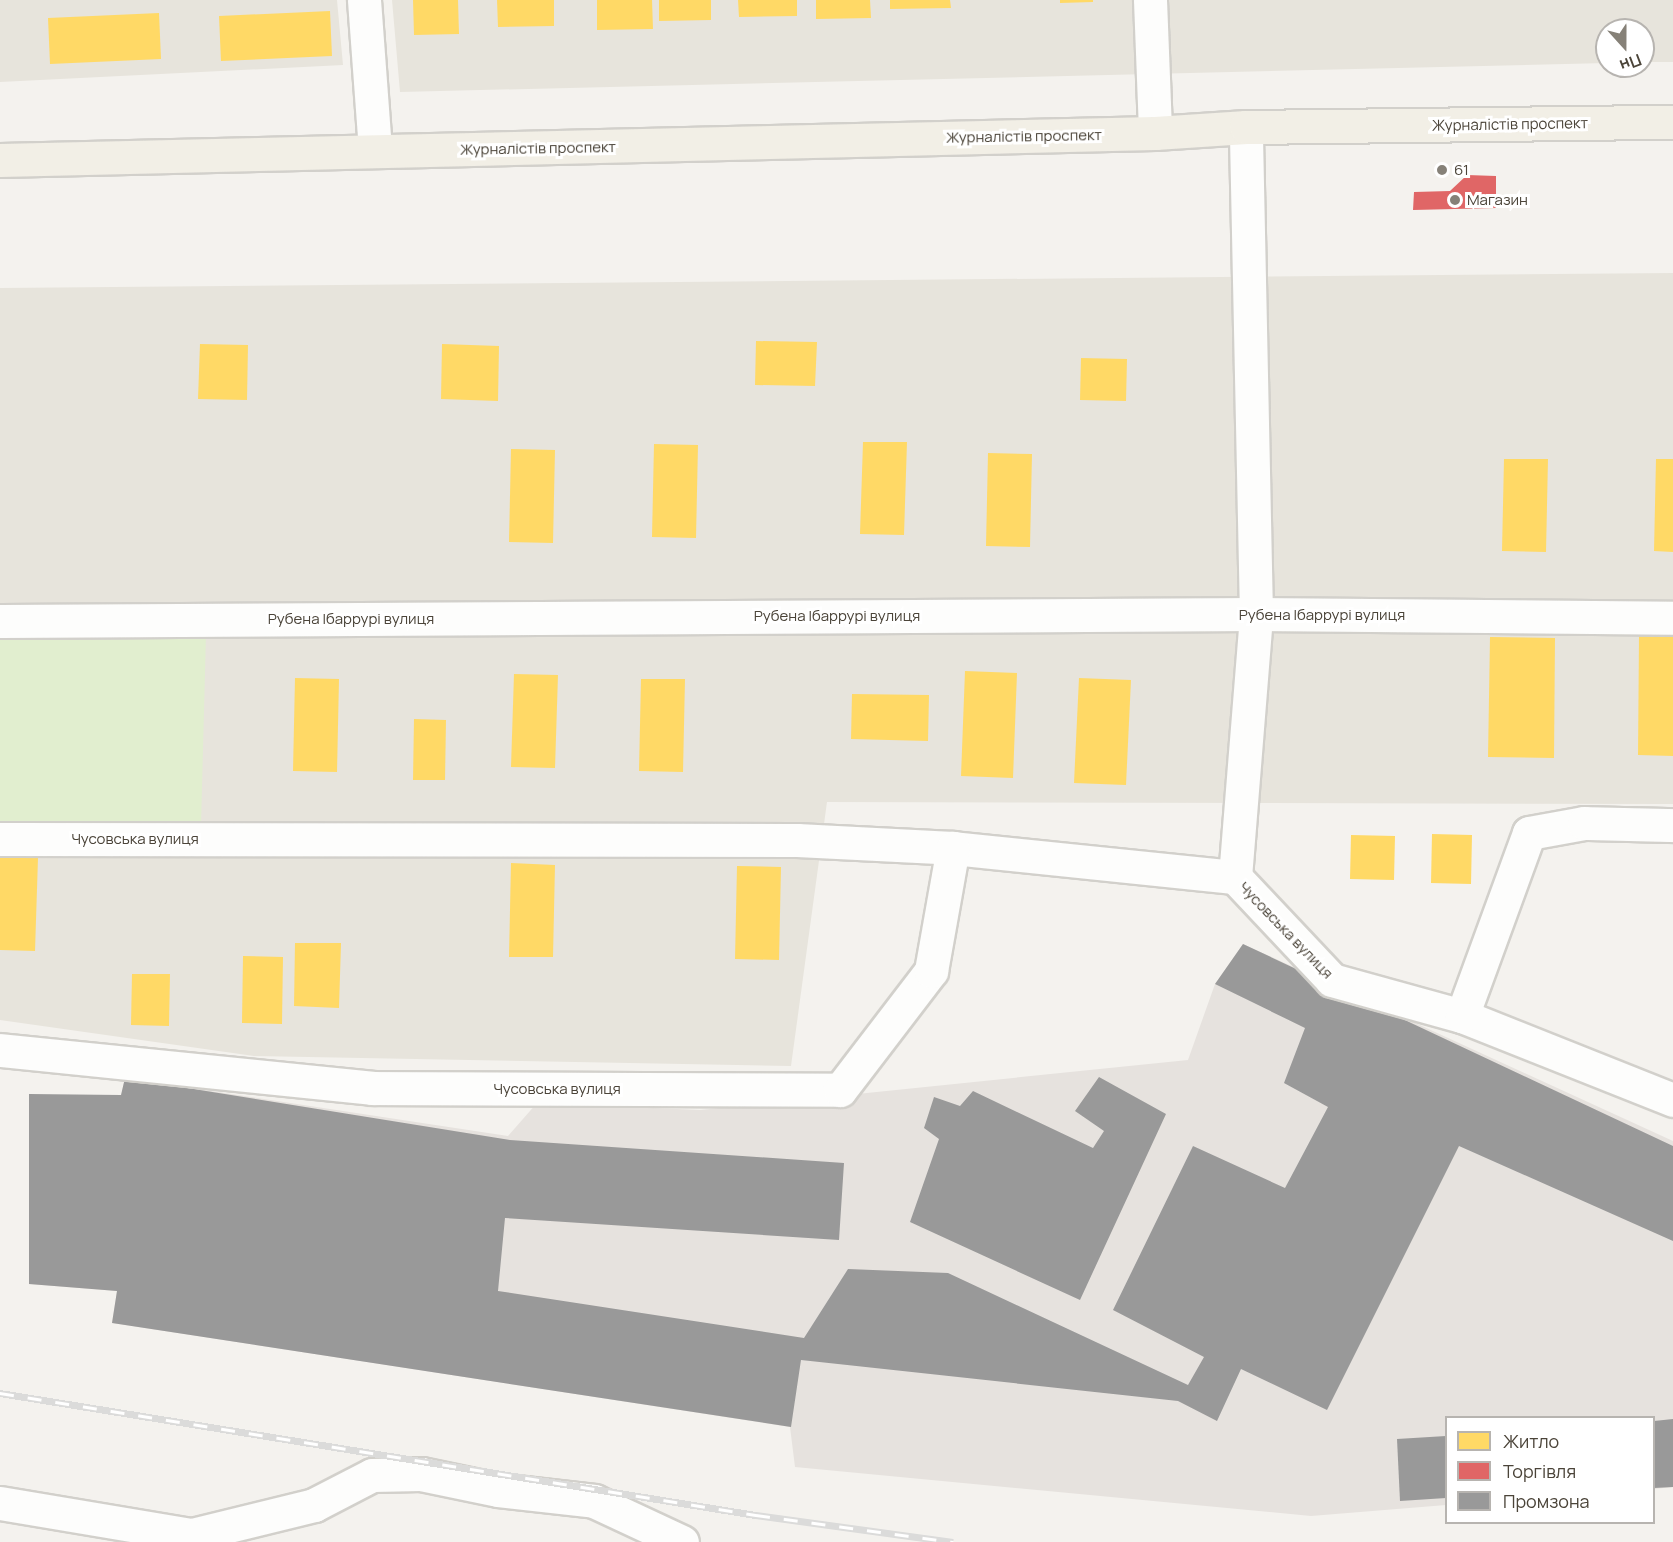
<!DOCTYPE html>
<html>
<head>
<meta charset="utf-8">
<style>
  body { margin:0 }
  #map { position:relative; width:1673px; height:1542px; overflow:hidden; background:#f4f2ee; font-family:Manrope,sans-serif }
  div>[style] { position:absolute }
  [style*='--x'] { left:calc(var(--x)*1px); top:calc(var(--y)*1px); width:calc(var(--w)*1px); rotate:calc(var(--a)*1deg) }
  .residential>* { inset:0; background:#e7e4dc }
  .industrial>* { inset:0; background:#e6e2de }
  .green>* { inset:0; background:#e1eecf }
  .homes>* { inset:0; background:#ffd966 }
  .shops>* { inset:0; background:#e06666 }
  .industry>* { inset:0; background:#999 }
  .roads { filter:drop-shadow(2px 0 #d2d0cb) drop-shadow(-2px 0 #d2d0cb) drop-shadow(0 2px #d2d0cb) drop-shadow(0 -2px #d2d0cb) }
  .minor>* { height:33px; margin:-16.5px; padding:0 16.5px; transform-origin:16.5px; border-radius:16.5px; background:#fdfdfc }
  .major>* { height:33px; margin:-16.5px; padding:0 16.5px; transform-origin:16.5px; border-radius:16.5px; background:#f2efe6 }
  .rail>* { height:7px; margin-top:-3.5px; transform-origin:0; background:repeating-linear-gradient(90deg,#fff 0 14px,#dbdbda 0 28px); box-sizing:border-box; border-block:2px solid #dbdbda }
  .dots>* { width:16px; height:16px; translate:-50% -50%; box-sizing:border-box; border:3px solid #fff; border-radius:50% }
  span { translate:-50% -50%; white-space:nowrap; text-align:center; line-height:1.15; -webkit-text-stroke:6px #fff; paint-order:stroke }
  .street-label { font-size:15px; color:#4b4439 }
  .poi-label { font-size:15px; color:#4b4439 }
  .left { translate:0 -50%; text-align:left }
  .legend { position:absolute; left:1445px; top:1416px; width:210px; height:108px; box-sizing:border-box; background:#fff; border:2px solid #b7b4b0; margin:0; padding:8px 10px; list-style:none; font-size:18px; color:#4b4439 }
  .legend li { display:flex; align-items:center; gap:12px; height:30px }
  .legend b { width:30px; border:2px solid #b7b4b0 }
  .north { position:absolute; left:1595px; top:18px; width:60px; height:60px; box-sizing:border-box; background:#fff; border:2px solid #b7b4b0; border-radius:50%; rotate:159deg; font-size:16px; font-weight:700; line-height:24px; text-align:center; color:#4b4439 }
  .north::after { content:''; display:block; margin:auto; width:21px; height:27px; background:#868178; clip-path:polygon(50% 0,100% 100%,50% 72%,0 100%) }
</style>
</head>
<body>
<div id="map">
  <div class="residential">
    <i style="clip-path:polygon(0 0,337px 0,343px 65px,0 82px)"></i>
    <i style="clip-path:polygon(392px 0,1673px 0,1673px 62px,1643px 62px,1643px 30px,1607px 30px,1607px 63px,400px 92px)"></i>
    <i style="clip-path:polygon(1673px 273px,1673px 804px,827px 802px,791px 1066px,254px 1056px,0 1020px,0 828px,205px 634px,0 640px,0 288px)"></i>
  </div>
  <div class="industrial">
    <i style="clip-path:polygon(1243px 944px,1673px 1141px,1673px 1487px,1654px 1489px,1654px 1418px,1446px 1418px,1446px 1505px,1311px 1516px,795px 1467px,790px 1427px,112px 1323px,117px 1291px,29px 1284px,29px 1094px,120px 1101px,125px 1078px,508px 1136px,537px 1103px,700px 1110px,1188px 1060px,1215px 984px)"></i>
  </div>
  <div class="green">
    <i style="clip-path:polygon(206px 634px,201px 826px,0 828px,0 640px)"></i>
  </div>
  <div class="homes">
    <i style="clip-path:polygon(413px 0,458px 0,459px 34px,414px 35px)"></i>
    <i style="clip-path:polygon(497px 0,554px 0,554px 26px,498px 27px)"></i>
    <i style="clip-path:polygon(597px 0,652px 0,653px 29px,597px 30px)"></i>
    <i style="clip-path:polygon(659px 0,711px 0,711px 20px,659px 21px)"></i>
    <i style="clip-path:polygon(738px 0,797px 0,797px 16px,739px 17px)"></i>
    <i style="clip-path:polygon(816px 0,870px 0,871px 18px,816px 19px)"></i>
    <i style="clip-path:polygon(890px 0,950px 0,951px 8px,890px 9px)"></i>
    <i style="clip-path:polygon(1060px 0,1093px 0,1093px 2px,1060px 3px)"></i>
    <i style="clip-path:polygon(330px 11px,332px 56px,221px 61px,219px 16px)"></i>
    <i style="clip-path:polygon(159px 13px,161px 59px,50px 64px,48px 18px)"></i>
    <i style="clip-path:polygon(756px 341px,817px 342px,815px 386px,755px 385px)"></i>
    <i style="clip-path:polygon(200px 344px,248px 345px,247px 400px,198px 399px)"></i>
    <i style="clip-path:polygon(442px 344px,499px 346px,498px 401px,441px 399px)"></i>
    <i style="clip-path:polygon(1081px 358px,1127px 359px,1126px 401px,1080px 400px)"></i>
    <i style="clip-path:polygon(863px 442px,907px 442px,904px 535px,860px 534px)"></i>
    <i style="clip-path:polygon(654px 444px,698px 445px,696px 538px,652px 537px)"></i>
    <i style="clip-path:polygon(511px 449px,555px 450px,553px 543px,509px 542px)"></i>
    <i style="clip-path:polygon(988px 453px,1032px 454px,1030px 547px,986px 546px)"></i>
    <i style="clip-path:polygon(1504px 459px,1548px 459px,1546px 552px,1502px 551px)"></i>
    <i style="clip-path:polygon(1656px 459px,1673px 459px,1673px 552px,1654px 551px)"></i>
    <i style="clip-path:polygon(1639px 636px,1673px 636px,1673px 756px,1638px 755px)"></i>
    <i style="clip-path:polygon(1490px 637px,1555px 638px,1554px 758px,1488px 757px)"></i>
    <i style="clip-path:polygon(965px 671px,1017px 673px,1013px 778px,961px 776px)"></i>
    <i style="clip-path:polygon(514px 674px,558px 675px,555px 768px,511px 767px)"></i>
    <i style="clip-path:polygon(295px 678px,339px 679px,337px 772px,293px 771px)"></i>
    <i style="clip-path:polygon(1079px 678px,1131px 680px,1126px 785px,1074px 783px)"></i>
    <i style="clip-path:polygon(641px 679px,685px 679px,683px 772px,639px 771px)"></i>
    <i style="clip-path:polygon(852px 694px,929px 695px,928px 741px,851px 739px)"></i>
    <i style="clip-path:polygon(414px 719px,446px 720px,445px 780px,413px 780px)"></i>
    <i style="clip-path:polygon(1432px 834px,1472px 835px,1471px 884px,1431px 883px)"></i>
    <i style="clip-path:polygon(1351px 835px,1395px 836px,1394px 880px,1350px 879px)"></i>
    <i style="clip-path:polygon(0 857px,38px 858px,35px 951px,0 950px)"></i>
    <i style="clip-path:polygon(511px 863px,555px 865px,553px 957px,509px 957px)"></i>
    <i style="clip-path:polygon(737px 866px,781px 867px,779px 960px,735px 959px)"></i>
    <i style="clip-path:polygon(295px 943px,341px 943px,339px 1008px,294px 1006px)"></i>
    <i style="clip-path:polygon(243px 956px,283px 957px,282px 1024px,242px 1023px)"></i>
    <i style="clip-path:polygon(132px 974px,170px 974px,169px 1026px,131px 1025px)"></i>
  </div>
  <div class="shops">
    <i style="clip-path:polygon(1467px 175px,1496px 176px,1496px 208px,1413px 210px,1414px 192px,1450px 191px)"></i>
  </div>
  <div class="industry">
    <i style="clip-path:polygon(1243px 944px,1673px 1146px,1673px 1241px,1459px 1146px,1327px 1410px,1241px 1369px,1217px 1421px,1178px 1401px,801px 1360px,791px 1427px,112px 1323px,117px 1291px,29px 1284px,29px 1094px,121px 1095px,125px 1078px,510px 1140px,844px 1163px,839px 1240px,505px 1218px,498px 1291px,804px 1338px,848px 1269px,948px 1273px,1188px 1385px,1204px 1357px,1113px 1310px,1193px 1146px,1285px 1188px,1328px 1107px,1284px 1083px,1305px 1028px,1215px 984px)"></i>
    <i style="clip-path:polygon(1099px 1077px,1166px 1114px,1080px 1300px,910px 1222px,939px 1139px,924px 1128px,934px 1097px,960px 1106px,973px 1091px,1093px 1148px,1104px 1131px,1075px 1111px)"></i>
    <i style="clip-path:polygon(1673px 1419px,1673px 1487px,1654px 1488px,1654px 1421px)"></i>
    <i style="clip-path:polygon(1446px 1436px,1446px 1498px,1400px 1501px,1397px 1439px)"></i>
  </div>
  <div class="roads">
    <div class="minor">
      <i style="--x:364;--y:0;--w:151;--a:85.8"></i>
      <i style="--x:1150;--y:0;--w:133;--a:87.8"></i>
      <i style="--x:0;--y:621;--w:1256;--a:-0.32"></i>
      <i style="--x:1256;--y:614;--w:417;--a:0.5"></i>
      <i style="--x:0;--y:839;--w:797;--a:0.07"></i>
      <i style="--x:797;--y:840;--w:156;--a:2.9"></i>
      <i style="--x:953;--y:848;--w:283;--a:5.9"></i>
      <i style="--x:1235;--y:877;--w:141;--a:46.7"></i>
      <i style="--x:1332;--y:980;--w:135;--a:15.5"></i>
      <i style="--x:1462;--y:1016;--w:227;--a:21.7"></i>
      <i style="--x:1235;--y:877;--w:264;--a:-85.4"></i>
      <i style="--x:1256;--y:614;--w:487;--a:-91.2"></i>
      <i style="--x:1462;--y:1016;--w:195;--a:-69.9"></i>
      <i style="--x:1529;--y:833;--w:56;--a:-10.3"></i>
      <i style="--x:1584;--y:823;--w:89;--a:1.3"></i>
      <i style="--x:0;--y:1050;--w:374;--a:5.8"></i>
      <i style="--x:372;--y:1088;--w:468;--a:0.2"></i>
      <i style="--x:840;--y:1090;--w:150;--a:-52.6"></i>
      <i style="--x:931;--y:971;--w:125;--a:-79.9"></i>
      <i style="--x:0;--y:1503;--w:195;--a:9.5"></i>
      <i style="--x:192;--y:1535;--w:126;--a:-13.8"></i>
      <i style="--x:314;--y:1505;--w:65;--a:-27.3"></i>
      <i style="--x:372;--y:1475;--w:49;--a:-1.2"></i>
      <i style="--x:421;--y:1474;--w:79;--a:11.7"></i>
      <i style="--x:498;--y:1490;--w:97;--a:6.5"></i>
      <i style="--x:594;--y:1501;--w:97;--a:25"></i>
    </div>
    <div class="major">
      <i style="--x:0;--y:160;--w:1155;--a:-1.34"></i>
      <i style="--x:1155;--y:133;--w:91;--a:-3.8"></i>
      <i style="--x:1246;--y:127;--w:427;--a:-0.7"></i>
    </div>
  </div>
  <div class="rail">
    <i style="--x:0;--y:1393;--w:766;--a:9.17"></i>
    <i style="--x:756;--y:1515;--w:199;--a:7.8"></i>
  </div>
  <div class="dots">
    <i style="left:1442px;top:170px;background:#868178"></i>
    <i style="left:1455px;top:200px;background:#868178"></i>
  </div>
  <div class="street-label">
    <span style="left:1510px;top:124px;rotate:-1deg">Журналістів проспект</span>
    <span style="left:1024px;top:136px;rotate:-1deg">Журналістів проспект</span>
    <span style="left:538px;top:148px;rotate:-1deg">Журналістів проспект</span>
    <span style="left:1322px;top:615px">Рубена Ібаррурі вулиця</span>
    <span style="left:837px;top:616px">Рубена Ібаррурі вулиця</span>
    <span style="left:351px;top:619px">Рубена Ібаррурі вулиця</span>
    <span style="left:135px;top:839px">Чусовська вулиця</span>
    <span style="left:1286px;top:930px;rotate:46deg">Чусовська вулиця</span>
    <span style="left:557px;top:1089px">Чусовська вулиця</span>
  </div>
  <div class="poi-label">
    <span class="left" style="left:1454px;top:170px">61</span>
    <span class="left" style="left:1467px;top:200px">Магазин</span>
  </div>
  <ul class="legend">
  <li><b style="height:16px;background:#ffd966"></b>Житло</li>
  <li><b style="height:16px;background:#e06666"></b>Торгівля</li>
  <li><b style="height:16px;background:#999"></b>Промзона</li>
  </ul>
  <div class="north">Пн</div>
</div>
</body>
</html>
